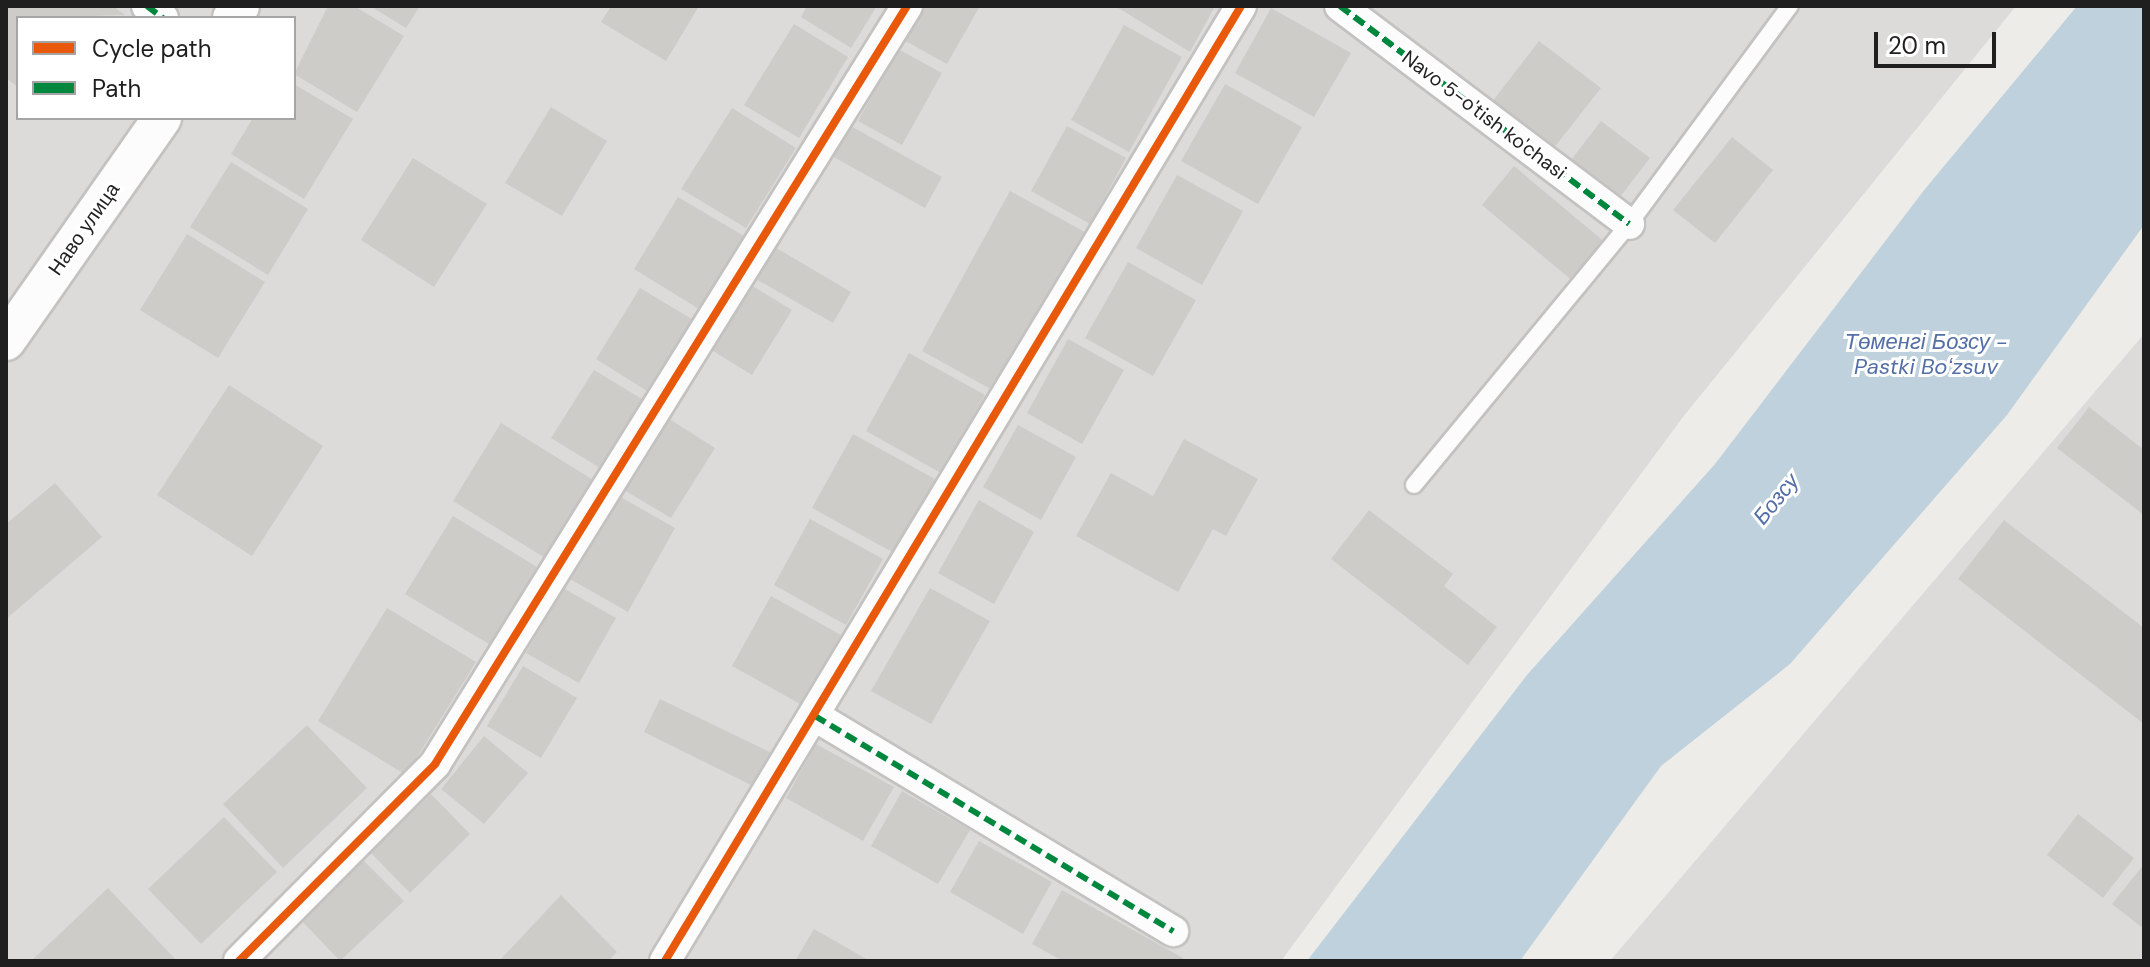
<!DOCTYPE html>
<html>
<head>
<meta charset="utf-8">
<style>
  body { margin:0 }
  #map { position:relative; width:2150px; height:967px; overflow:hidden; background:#edece8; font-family:"DM Sans",sans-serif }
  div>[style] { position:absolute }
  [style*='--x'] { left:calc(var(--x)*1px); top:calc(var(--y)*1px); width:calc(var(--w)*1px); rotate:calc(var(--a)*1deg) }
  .residential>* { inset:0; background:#dcdbd9 }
  .water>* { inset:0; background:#bed1dd }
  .building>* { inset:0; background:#ceccc9 }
  .roads { filter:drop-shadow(2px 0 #c3c2c0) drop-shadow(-2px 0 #c3c2c0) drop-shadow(0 2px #c3c2c0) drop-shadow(0 -2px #c3c2c0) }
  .service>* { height:16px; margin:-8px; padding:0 8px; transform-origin:8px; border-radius:8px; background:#fcfcfc }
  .minor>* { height:30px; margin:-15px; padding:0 15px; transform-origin:15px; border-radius:15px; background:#fcfcfc }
  .tertiary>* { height:38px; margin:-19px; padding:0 19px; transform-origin:19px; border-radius:19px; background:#fcfcfc }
  .quiet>* { height:6px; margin-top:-3px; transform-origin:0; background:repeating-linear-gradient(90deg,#00873e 0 12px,transparent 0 18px) }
  .cycleway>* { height:8px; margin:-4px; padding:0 4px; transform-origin:4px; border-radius:4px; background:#e8590c }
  span { translate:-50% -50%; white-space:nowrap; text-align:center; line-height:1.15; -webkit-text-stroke:6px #fff; paint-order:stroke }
  .street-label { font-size:20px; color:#1f1f1f }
  .water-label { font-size:22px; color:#546fa5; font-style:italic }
  .frame { position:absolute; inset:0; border:8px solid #1f1f1f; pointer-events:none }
  .legend { position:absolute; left:16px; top:16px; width:280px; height:104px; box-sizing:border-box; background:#fff; border:2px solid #a5a5a5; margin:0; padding:10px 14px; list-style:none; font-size:24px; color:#1f1f1f }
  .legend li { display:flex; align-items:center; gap:16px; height:40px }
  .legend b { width:40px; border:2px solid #a5a5a5 }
  .scale { position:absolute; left:1874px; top:32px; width:122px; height:36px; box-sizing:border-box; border:4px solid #1f1f1f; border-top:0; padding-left:10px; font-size:24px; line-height:28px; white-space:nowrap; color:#1f1f1f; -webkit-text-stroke:6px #fff; paint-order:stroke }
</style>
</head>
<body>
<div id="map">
  <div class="residential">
    <i style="clip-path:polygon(evenodd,6px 6px,2016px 6px,1683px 417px,1281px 961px,6px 961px,6px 6px,18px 18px,294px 18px,294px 118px,18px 118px,18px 18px)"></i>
    <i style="clip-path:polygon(2144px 334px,2144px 961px,1610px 961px)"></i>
  </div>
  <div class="water">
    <i style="clip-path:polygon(2077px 6px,2144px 6px,2144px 225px,2007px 415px,1790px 664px,1661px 766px,1520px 961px,1307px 961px,1527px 675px,1715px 464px,1925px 189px)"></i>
  </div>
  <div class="building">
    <i style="clip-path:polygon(6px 6px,113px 6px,125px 15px,18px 18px,18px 87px,6px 78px)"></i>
    <i style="clip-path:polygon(328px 6px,354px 6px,404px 36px,357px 112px,294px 74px)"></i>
    <i style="clip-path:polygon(370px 6px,420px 6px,406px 28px)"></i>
    <i style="clip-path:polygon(611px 6px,699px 6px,666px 61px,601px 22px)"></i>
    <i style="clip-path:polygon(807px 6px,877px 6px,851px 48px,801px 17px)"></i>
    <i style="clip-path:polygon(921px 6px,980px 6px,947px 64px,902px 39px)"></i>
    <i style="clip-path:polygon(1115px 6px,1215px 6px,1190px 52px)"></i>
    <i style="clip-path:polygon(1271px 8px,1351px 53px,1314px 117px,1235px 73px)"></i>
    <i style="clip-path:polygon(794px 24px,848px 57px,799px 138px,744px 105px)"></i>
    <i style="clip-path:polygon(1124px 25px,1182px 57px,1129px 152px,1071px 120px)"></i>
    <i style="clip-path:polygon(1539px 41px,1601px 88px,1553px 149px,1492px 102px)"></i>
    <i style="clip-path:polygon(898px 49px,942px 73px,902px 145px,858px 121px)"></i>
    <i style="clip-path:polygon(294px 84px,353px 119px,304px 199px,231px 154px,253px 118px,294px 118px)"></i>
    <i style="clip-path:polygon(1225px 84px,1302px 127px,1258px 204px,1181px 161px)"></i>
    <i style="clip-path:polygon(551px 107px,607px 141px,562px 216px,505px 183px)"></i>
    <i style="clip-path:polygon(732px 108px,796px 148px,746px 228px,681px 189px)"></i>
    <i style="clip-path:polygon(1601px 121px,1650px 158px,1620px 197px,1571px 160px)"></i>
    <i style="clip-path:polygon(849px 125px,942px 177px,925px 208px,832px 156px)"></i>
    <i style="clip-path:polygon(1067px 126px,1126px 158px,1090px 224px,1031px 191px)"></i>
    <i style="clip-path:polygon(1732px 137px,1773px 170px,1715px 243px,1673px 210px)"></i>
    <i style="clip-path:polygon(413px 158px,487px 204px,434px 287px,361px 240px)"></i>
    <i style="clip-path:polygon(231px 162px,308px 209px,268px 275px,190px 227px)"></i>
    <i style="clip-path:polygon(1514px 166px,1607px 244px,1575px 283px,1482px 205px)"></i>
    <i style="clip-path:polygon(1177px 175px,1243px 211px,1202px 285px,1136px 248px)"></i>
    <i style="clip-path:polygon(1010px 191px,1085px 232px,996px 392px,922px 351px)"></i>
    <i style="clip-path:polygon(678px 197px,744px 236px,699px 309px,634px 269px)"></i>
    <i style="clip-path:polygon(187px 234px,265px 282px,218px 358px,140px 310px)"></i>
    <i style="clip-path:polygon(773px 246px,851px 292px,833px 323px,754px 278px)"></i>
    <i style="clip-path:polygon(1128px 262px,1196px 300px,1153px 376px,1085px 338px)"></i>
    <i style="clip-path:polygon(749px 284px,792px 310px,752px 375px,710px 349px)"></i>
    <i style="clip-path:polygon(640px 288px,700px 324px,655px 396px,596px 359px)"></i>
    <i style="clip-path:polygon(1068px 339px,1124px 370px,1082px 444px,1027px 413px)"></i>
    <i style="clip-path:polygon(909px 353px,985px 395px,941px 473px,866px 431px)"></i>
    <i style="clip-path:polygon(594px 370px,652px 405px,610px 474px,551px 438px)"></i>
    <i style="clip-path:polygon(229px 385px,323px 446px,252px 556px,157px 495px)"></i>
    <i style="clip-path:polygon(2089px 407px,2144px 450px,2144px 515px,2057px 448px)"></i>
    <i style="clip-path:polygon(663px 415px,715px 448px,671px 518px,619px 487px)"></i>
    <i style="clip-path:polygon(501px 423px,595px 481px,547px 559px,453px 501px)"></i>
    <i style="clip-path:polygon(1018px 425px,1076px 457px,1041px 520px,983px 487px)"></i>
    <i style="clip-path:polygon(853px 434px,935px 479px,894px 553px,812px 508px)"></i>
    <i style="clip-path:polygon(1184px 439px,1258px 479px,1226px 536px,1213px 529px,1178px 592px,1076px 536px,1111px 473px,1153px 496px)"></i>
    <i style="clip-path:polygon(55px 483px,102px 537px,6px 619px,6px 524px)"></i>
    <i style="clip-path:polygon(610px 491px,675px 528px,628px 612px,563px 575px)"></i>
    <i style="clip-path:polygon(979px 500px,1034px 532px,994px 604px,938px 573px)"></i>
    <i style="clip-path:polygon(1369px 510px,1453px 574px,1444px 586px,1497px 627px,1468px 665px,1331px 559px)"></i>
    <i style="clip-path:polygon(453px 516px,542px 570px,494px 647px,405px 594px)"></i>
    <i style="clip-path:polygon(810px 519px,883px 559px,846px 625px,774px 585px)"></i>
    <i style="clip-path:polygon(2004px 520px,2144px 628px,2144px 724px,1958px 579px)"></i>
    <i style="clip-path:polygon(563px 588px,616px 618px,579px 683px,526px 653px)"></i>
    <i style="clip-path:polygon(930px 588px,990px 621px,931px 724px,871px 691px)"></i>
    <i style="clip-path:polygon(771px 596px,841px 635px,802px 705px,732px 666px)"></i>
    <i style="clip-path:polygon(387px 608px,476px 662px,406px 775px,318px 721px)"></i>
    <i style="clip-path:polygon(523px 666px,577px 698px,541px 758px,487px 726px)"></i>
    <i style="clip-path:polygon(660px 699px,772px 753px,755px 787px,644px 732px)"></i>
    <i style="clip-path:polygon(307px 725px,367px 788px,283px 868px,223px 804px)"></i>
    <i style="clip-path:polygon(484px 736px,528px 773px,484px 824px,441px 789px)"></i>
    <i style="clip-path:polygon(816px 744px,894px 787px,863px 841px,786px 798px)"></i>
    <i style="clip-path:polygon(902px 791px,970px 830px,938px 884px,871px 846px)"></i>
    <i style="clip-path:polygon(431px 794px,470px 834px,410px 893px,371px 853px)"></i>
    <i style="clip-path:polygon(2078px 814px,2134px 858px,2103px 898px,2047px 855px)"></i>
    <i style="clip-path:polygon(224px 817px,277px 872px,201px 944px,148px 889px)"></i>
    <i style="clip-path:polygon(979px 841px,1052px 882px,1023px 934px,950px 892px)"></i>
    <i style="clip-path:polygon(362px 859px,404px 901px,340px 961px,300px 919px)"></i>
    <i style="clip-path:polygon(2144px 864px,2144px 929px,2112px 904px)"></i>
    <i style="clip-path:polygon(108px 888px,177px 961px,31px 961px)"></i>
    <i style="clip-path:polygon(1062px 890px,1183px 958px,1181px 961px,1063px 961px,1032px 944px)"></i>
    <i style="clip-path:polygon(561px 895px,617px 952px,608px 961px,499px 961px)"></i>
    <i style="clip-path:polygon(814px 929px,870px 961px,795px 961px)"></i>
  </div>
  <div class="roads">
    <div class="service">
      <i style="--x:1414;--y:485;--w:338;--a:-50.5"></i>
      <i style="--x:1629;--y:224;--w:271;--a:-53.6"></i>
    </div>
    <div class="minor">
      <i style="--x:147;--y:6;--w:20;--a:37"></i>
      <i style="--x:1340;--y:6;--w:362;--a:37"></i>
      <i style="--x:815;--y:716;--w:418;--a:31"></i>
      <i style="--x:239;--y:961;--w:278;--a:-45.1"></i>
      <i style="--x:435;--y:764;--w:893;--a:-58.09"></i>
      <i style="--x:665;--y:961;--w:1115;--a:-58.9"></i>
    </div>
    <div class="tertiary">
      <i style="--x:232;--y:18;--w:14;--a:-56"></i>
      <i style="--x:6;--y:341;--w:272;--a:-55"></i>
    </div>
  </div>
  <div class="quiet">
    <i style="--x:147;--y:6;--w:20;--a:37"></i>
    <i style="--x:1340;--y:6;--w:362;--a:37"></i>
    <i style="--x:815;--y:716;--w:418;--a:31"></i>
  </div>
  <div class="cycleway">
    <i style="--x:239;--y:961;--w:278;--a:-45.1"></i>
    <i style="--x:435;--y:764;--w:893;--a:-58.09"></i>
    <i style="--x:665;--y:961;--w:1115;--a:-58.9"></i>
  </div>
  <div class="street-label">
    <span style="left:1484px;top:115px;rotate:37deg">Navo 5-o'tish ko'chasi</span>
    <span style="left:84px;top:229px;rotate:-55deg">Наво улица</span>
  </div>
  <div class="water-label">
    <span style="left:1926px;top:354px">Төменгі Бозсу -<br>Pastki Boʻzsuv</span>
    <span style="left:1776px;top:499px;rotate:-51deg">Бозсу</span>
  </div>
  <div class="frame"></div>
  <ul class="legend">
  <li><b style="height:10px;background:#e8590c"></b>Cycle path</li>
  <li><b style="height:10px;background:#00873e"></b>Path</li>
  </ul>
  <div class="scale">20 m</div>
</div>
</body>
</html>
